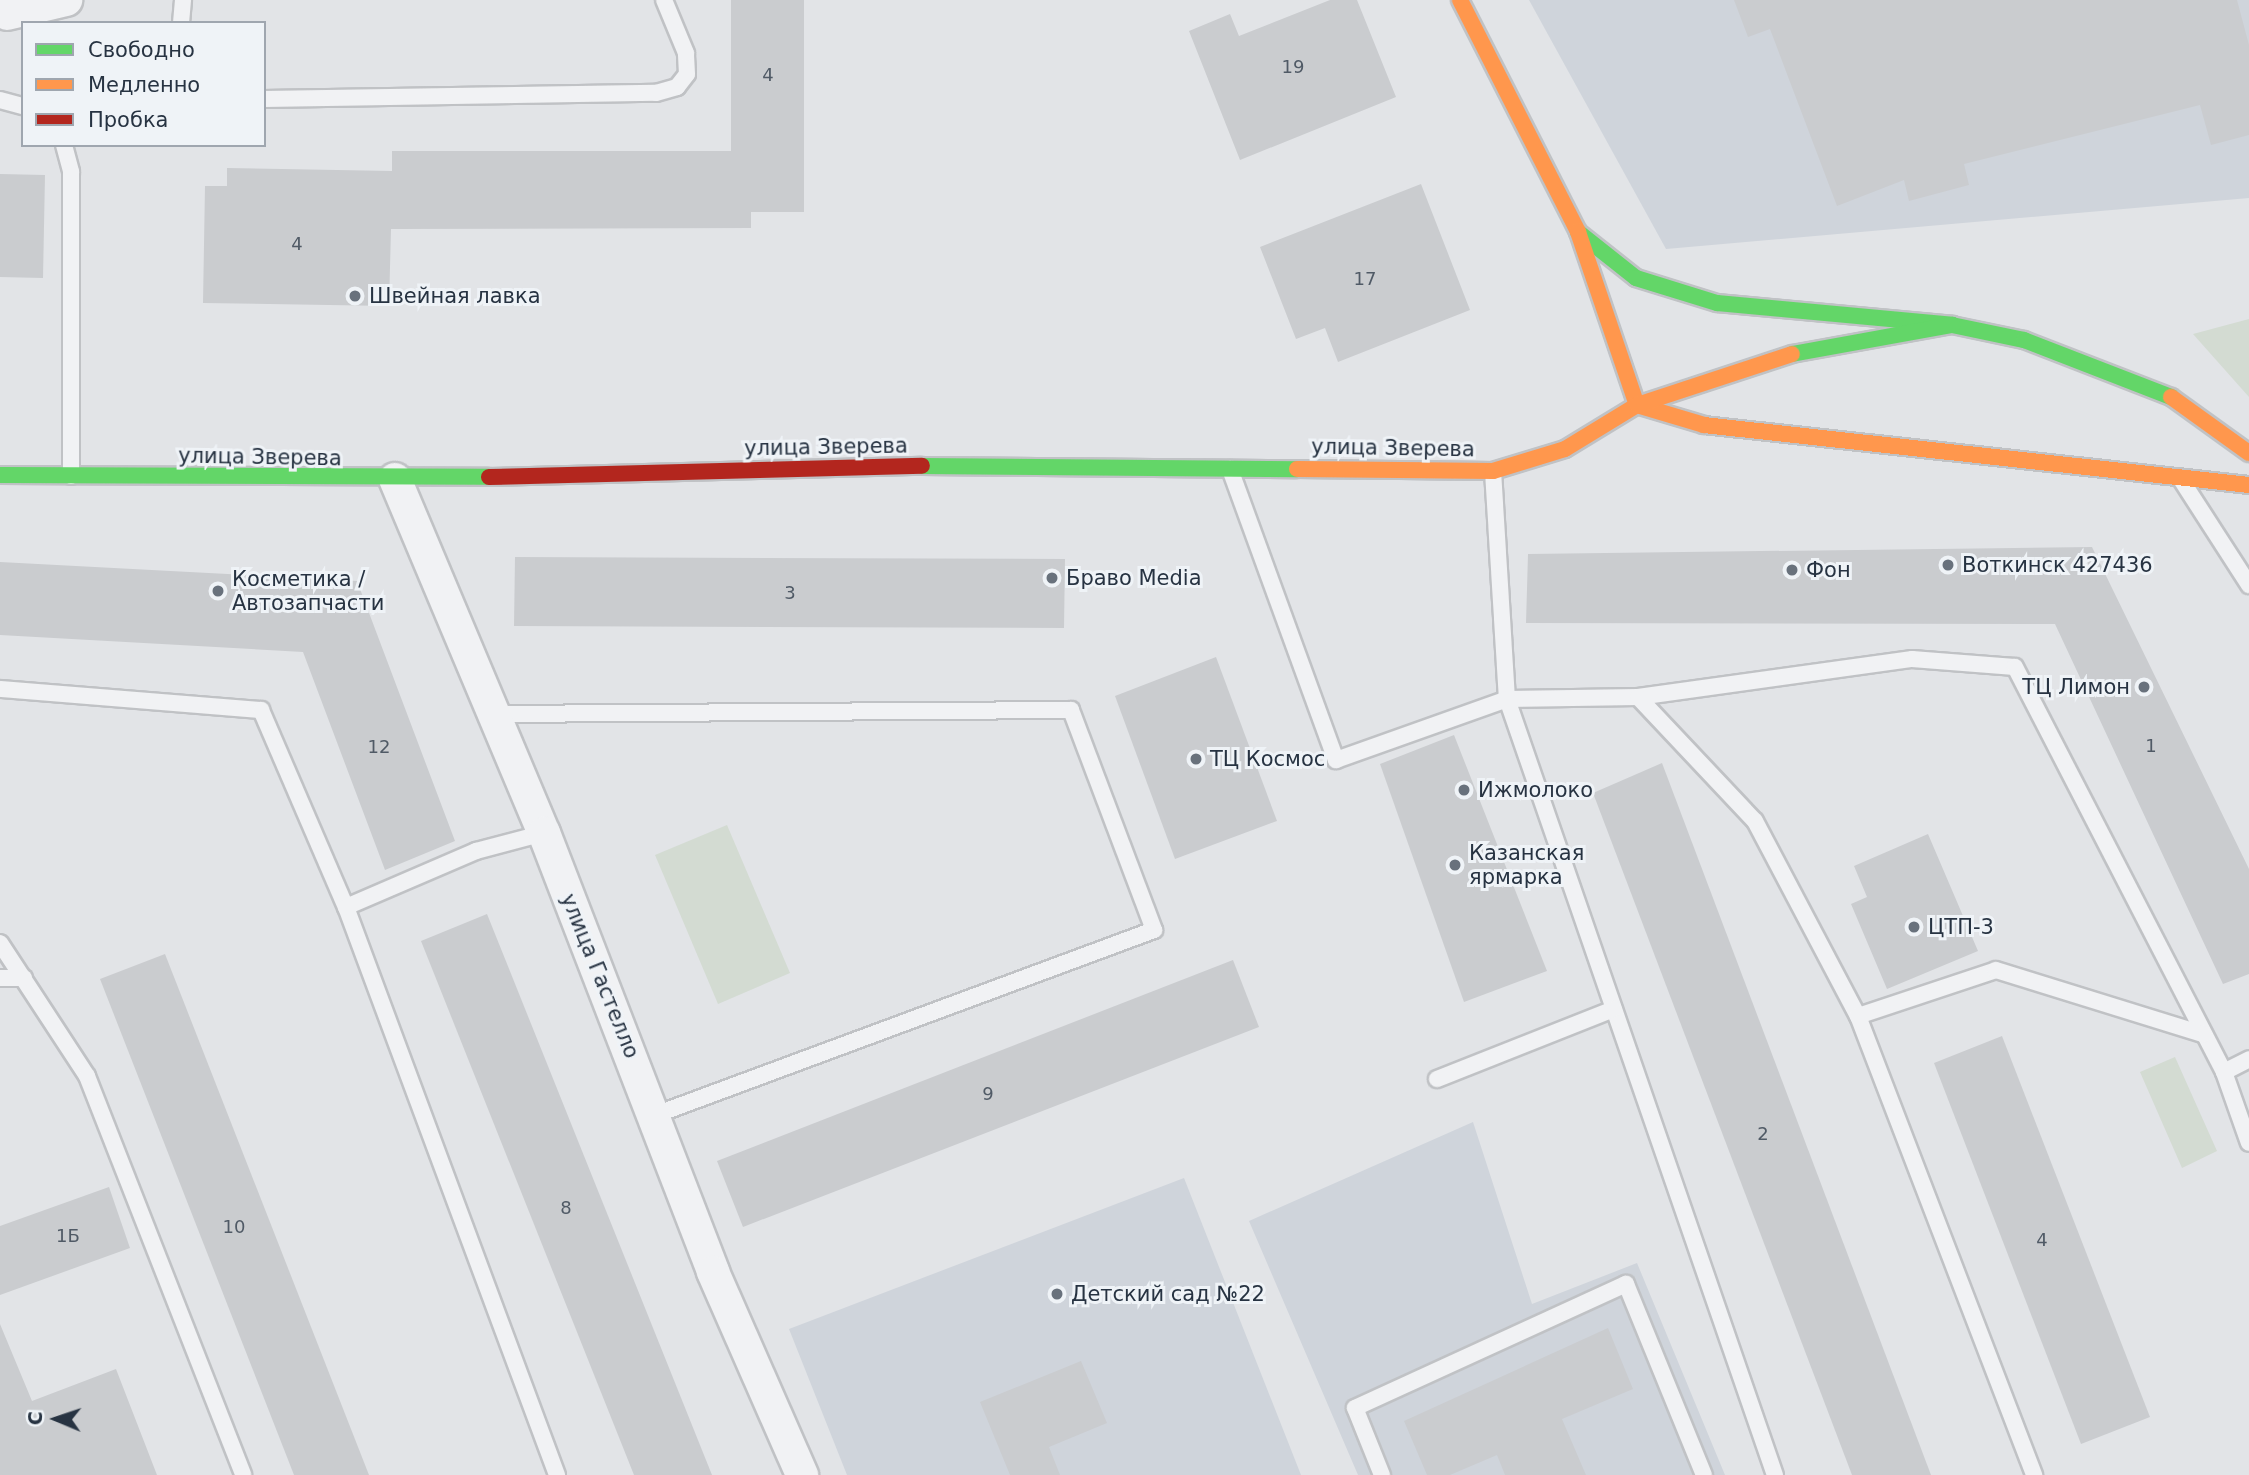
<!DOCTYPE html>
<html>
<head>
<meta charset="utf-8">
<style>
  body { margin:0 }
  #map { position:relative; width:2249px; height:1475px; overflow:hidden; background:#e2e4e7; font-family:"DejaVu Sans",sans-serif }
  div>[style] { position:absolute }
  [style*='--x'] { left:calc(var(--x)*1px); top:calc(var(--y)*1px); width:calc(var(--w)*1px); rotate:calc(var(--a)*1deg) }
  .built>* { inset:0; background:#cfd4db }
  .green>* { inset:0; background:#d3dbd2 }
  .building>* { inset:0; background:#cacccf }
  .roads { filter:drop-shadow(2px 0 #c0c2c5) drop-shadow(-2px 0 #c0c2c5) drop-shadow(0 2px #c0c2c5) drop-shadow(0 -2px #c0c2c5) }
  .lane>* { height:16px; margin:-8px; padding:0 8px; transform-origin:8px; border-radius:8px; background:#f1f2f4 }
  .street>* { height:32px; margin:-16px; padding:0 16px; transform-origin:16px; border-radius:16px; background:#f1f2f4 }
  .fast>* { height:16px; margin:-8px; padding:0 8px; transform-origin:8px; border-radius:8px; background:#63d668 }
  .slow>* { height:16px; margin:-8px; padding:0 8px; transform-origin:8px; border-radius:8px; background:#ff974d }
  .jam>* { height:16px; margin:-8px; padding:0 8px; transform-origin:8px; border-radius:8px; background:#b3261e }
  .dots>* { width:19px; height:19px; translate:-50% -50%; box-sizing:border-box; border:4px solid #eff3f7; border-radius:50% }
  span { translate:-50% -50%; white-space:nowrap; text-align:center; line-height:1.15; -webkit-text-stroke:6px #eff3f7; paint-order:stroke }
  .number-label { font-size:18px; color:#505a66 }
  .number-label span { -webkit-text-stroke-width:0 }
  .poi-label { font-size:21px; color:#273342 }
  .left { translate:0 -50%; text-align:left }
  .right { translate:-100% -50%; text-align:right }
  .street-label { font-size:21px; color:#273342 }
  .legend { position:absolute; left:21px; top:21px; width:245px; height:126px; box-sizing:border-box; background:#eff3f7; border:2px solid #9fa6af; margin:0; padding:9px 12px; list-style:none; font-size:21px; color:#273342 }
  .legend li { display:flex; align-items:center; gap:14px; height:35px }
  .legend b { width:35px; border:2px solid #9fa6af }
  .north { position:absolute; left:21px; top:1384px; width:70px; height:70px; -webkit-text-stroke:5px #eff3f7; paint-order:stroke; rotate:272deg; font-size:19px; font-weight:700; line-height:28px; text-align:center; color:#273342 }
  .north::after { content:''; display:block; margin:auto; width:24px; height:32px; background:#273342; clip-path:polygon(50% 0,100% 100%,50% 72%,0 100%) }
</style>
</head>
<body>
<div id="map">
  <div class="built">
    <i style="clip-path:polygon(1529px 0,2249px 0,2249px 198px,1666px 249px)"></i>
    <i style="clip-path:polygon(1473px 1122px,1532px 1304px,1637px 1263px,1725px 1475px,1358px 1475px,1249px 1221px)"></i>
    <i style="clip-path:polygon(1184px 1178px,1301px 1475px,847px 1475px,789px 1329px)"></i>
  </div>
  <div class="green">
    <i style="clip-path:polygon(2249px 319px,2249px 397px,2193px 334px)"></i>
    <i style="clip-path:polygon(727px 825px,790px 973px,718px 1004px,655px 855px)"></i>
    <i style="clip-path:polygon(2175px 1057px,2217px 1151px,2182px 1168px,2140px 1072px)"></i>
  </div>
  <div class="building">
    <i style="clip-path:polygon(731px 0,804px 0,804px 212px,751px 212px,751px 228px,391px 229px,389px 306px,203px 303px,205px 186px,227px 186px,227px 168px,392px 171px,392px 151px,731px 151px)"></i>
    <i style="clip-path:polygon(1330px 0,1357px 0,1396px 97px,1240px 160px,1189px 31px,1230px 14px,1239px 36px)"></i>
    <i style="clip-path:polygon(1734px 0,2237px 0,2249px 45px,2249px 135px,2211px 145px,2200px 105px,1964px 164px,1969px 185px,1909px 201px,1904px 180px,1837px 206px,1770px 29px,1748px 37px)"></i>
    <i style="clip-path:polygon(0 174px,45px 175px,43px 278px,0 277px)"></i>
    <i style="clip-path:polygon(1421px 184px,1470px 310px,1338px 362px,1325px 328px,1296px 339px,1260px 247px)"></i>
    <i style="clip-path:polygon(2092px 547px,2249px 869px,2249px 974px,2223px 984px,2055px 624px,1526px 623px,1528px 554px)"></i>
    <i style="clip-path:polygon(515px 557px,1065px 559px,1064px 628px,514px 626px)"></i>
    <i style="clip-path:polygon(0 562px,357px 581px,455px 841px,385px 870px,303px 652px,0 635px)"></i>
    <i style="clip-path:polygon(1216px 657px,1277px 821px,1175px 859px,1115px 696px)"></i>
    <i style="clip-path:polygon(1454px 735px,1547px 971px,1464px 1002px,1380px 764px)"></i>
    <i style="clip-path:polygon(1662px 763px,1931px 1475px,1852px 1475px,1593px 793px)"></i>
    <i style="clip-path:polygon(1928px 834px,1978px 951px,1887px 989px,1851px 904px,1867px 897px,1854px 866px)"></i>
    <i style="clip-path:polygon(487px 914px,712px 1475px,634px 1475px,421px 941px)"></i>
    <i style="clip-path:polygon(165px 954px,369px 1475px,294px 1475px,100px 979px)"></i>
    <i style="clip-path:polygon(1233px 960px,1259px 1027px,743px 1227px,717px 1161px)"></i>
    <i style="clip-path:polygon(2002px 1036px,2150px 1417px,2081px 1444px,1934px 1063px)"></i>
    <i style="clip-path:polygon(109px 1187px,130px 1248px,0 1295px,0 1226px)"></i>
    <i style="clip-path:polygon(0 1324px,32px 1401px,116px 1369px,157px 1475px,0 1475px)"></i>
    <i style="clip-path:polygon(1608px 1328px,1633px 1389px,1562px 1419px,1586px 1475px,1505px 1475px,1497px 1455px,1450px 1475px,1427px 1475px,1404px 1421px)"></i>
    <i style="clip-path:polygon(1081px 1361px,1107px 1423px,1049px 1447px,1060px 1475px,1010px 1475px,980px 1402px)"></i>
  </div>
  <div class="roads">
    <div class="lane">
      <i style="--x:181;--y:23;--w:23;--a:-85"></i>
      <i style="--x:264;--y:99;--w:392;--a:-0.9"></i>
      <i style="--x:656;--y:93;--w:22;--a:-16"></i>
      <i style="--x:677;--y:87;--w:16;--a:-52"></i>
      <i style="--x:687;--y:74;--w:21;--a:-93"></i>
      <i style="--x:686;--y:53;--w:57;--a:-112.5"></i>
      <i style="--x:0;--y:100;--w:24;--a:15"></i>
      <i style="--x:64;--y:145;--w:28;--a:75"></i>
      <i style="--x:71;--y:172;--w:304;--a:90"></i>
      <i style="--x:1230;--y:469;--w:310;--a:70"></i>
      <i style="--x:1336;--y:760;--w:182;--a:-19.6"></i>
      <i style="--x:1507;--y:699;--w:131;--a:-0.9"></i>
      <i style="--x:1638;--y:697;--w:277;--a:-7.9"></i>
      <i style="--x:1912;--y:659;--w:103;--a:4.4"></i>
      <i style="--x:2015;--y:667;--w:456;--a:62.7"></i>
      <i style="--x:2224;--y:1072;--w:75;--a:70.6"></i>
      <i style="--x:1493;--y:471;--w:228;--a:86.5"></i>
      <i style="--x:1507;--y:699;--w:821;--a:70.95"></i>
      <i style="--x:2182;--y:481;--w:124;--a:57.2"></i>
      <i style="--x:0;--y:689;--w:262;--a:4.6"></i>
      <i style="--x:261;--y:710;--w:215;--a:66.7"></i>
      <i style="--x:346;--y:907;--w:606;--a:69.62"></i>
      <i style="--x:1638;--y:697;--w:170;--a:46.7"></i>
      <i style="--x:1755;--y:821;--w:221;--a:62.2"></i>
      <i style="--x:1858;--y:1016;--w:492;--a:69"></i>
      <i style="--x:495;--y:714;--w:576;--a:-0.4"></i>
      <i style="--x:1071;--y:710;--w:235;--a:69.3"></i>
      <i style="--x:1154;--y:930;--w:532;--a:159.66"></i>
      <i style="--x:346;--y:907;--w:142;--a:-23.3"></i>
      <i style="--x:476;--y:851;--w:70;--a:-14.8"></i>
      <i style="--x:0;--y:943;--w:159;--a:56.8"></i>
      <i style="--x:87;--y:1076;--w:428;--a:68.6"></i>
      <i style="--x:0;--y:978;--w:24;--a:0"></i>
      <i style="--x:1858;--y:1016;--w:145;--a:-18.4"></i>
      <i style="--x:1996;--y:970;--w:217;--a:17.2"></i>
      <i style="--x:2224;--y:1072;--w:28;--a:-27"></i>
      <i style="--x:1437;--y:1079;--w:190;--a:-21.6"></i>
      <i style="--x:1382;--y:1475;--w:72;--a:-111.9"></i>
      <i style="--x:1355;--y:1408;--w:298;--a:-24.6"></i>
      <i style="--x:1626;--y:1284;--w:206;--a:67.8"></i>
    </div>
    <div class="street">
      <i style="--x:7;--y:14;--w:61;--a:-13.3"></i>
      <i style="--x:395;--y:479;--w:384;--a:67.2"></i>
      <i style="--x:544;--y:833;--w:470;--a:68.9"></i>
      <i style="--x:713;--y:1272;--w:222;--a:66.3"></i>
    </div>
    <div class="fast">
      <i style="--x:1578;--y:232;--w:74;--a:38.4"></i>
      <i style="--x:1636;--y:278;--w:85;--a:17.2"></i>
      <i style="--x:1717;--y:303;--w:236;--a:5.3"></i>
      <i style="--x:1952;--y:325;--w:74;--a:11.8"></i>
      <i style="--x:2024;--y:340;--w:158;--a:21.2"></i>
      <i style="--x:1792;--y:354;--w:163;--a:-10.3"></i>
      <i style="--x:922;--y:466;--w:375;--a:0.5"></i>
      <i style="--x:0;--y:475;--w:489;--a:0.2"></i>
    </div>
    <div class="slow">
      <i style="--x:1460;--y:0;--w:260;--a:63"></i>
      <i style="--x:1578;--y:232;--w:183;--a:71.2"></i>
      <i style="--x:2171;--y:397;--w:96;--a:35.7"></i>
      <i style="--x:1637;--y:405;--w:70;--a:16.6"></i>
      <i style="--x:1704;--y:425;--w:548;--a:6.28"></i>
      <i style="--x:1297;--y:469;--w:196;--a:0.6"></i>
      <i style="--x:1493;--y:471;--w:75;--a:-17"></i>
      <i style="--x:1565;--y:449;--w:84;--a:-31.4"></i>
      <i style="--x:1637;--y:405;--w:163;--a:-18.2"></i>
    </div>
    <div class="jam">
      <i style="--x:489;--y:477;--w:433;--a:-1.5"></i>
    </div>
  </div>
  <div class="dots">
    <i style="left:355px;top:296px;background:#68717c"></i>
    <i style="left:1948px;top:565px;background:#68717c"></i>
    <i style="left:1792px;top:570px;background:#68717c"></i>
    <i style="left:1052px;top:578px;background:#68717c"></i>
    <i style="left:218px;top:591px;background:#68717c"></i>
    <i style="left:2144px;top:687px;background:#68717c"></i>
    <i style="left:1196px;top:759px;background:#68717c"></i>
    <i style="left:1464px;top:790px;background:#68717c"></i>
    <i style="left:1455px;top:865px;background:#68717c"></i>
    <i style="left:1914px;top:927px;background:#68717c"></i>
    <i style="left:1057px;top:1294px;background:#68717c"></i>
  </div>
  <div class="number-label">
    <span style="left:1293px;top:67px">19</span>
    <span style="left:768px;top:75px">4</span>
    <span style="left:297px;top:244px">4</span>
    <span style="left:1365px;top:279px">17</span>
    <span style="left:790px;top:593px">3</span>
    <span style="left:2151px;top:746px">1</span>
    <span style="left:379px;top:747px">12</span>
    <span style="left:988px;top:1094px">9</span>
    <span style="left:1763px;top:1134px">2</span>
    <span style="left:566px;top:1208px">8</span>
    <span style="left:234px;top:1227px">10</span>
    <span style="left:68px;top:1236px">1Б</span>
    <span style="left:2042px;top:1240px">4</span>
  </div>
  <div class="poi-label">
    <span class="left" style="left:369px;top:296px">Швейная лавка</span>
    <span class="left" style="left:1962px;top:565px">Воткинск 427436</span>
    <span class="left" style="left:1806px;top:570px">Фон</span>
    <span class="left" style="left:1066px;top:578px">Браво Media</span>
    <span class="left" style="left:232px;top:591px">Косметика /<br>Автозапчасти</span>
    <span class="right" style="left:2130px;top:687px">ТЦ Лимон</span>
    <span class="left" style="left:1210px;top:759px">ТЦ Космос</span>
    <span class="left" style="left:1478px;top:790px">Ижмолоко</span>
    <span class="left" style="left:1469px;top:865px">Казанская<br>ярмарка</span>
    <span class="left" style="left:1928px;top:927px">ЦТП-3</span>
    <span class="left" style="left:1071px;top:1294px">Детский сад №22</span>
  </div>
  <div class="street-label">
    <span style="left:826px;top:447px;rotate:-1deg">улица Зверева</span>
    <span style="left:1393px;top:448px;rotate:1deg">улица Зверева</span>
    <span style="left:260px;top:457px;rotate:1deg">улица Зверева</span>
    <span style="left:600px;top:976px;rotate:68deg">улица Гастелло</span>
  </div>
  <ul class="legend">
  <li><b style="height:9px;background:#63d668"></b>Свободно</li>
  <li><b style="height:9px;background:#ff974d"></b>Медленно</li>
  <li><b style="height:9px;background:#b3261e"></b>Пробка</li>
  </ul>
  <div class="north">С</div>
</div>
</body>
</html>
